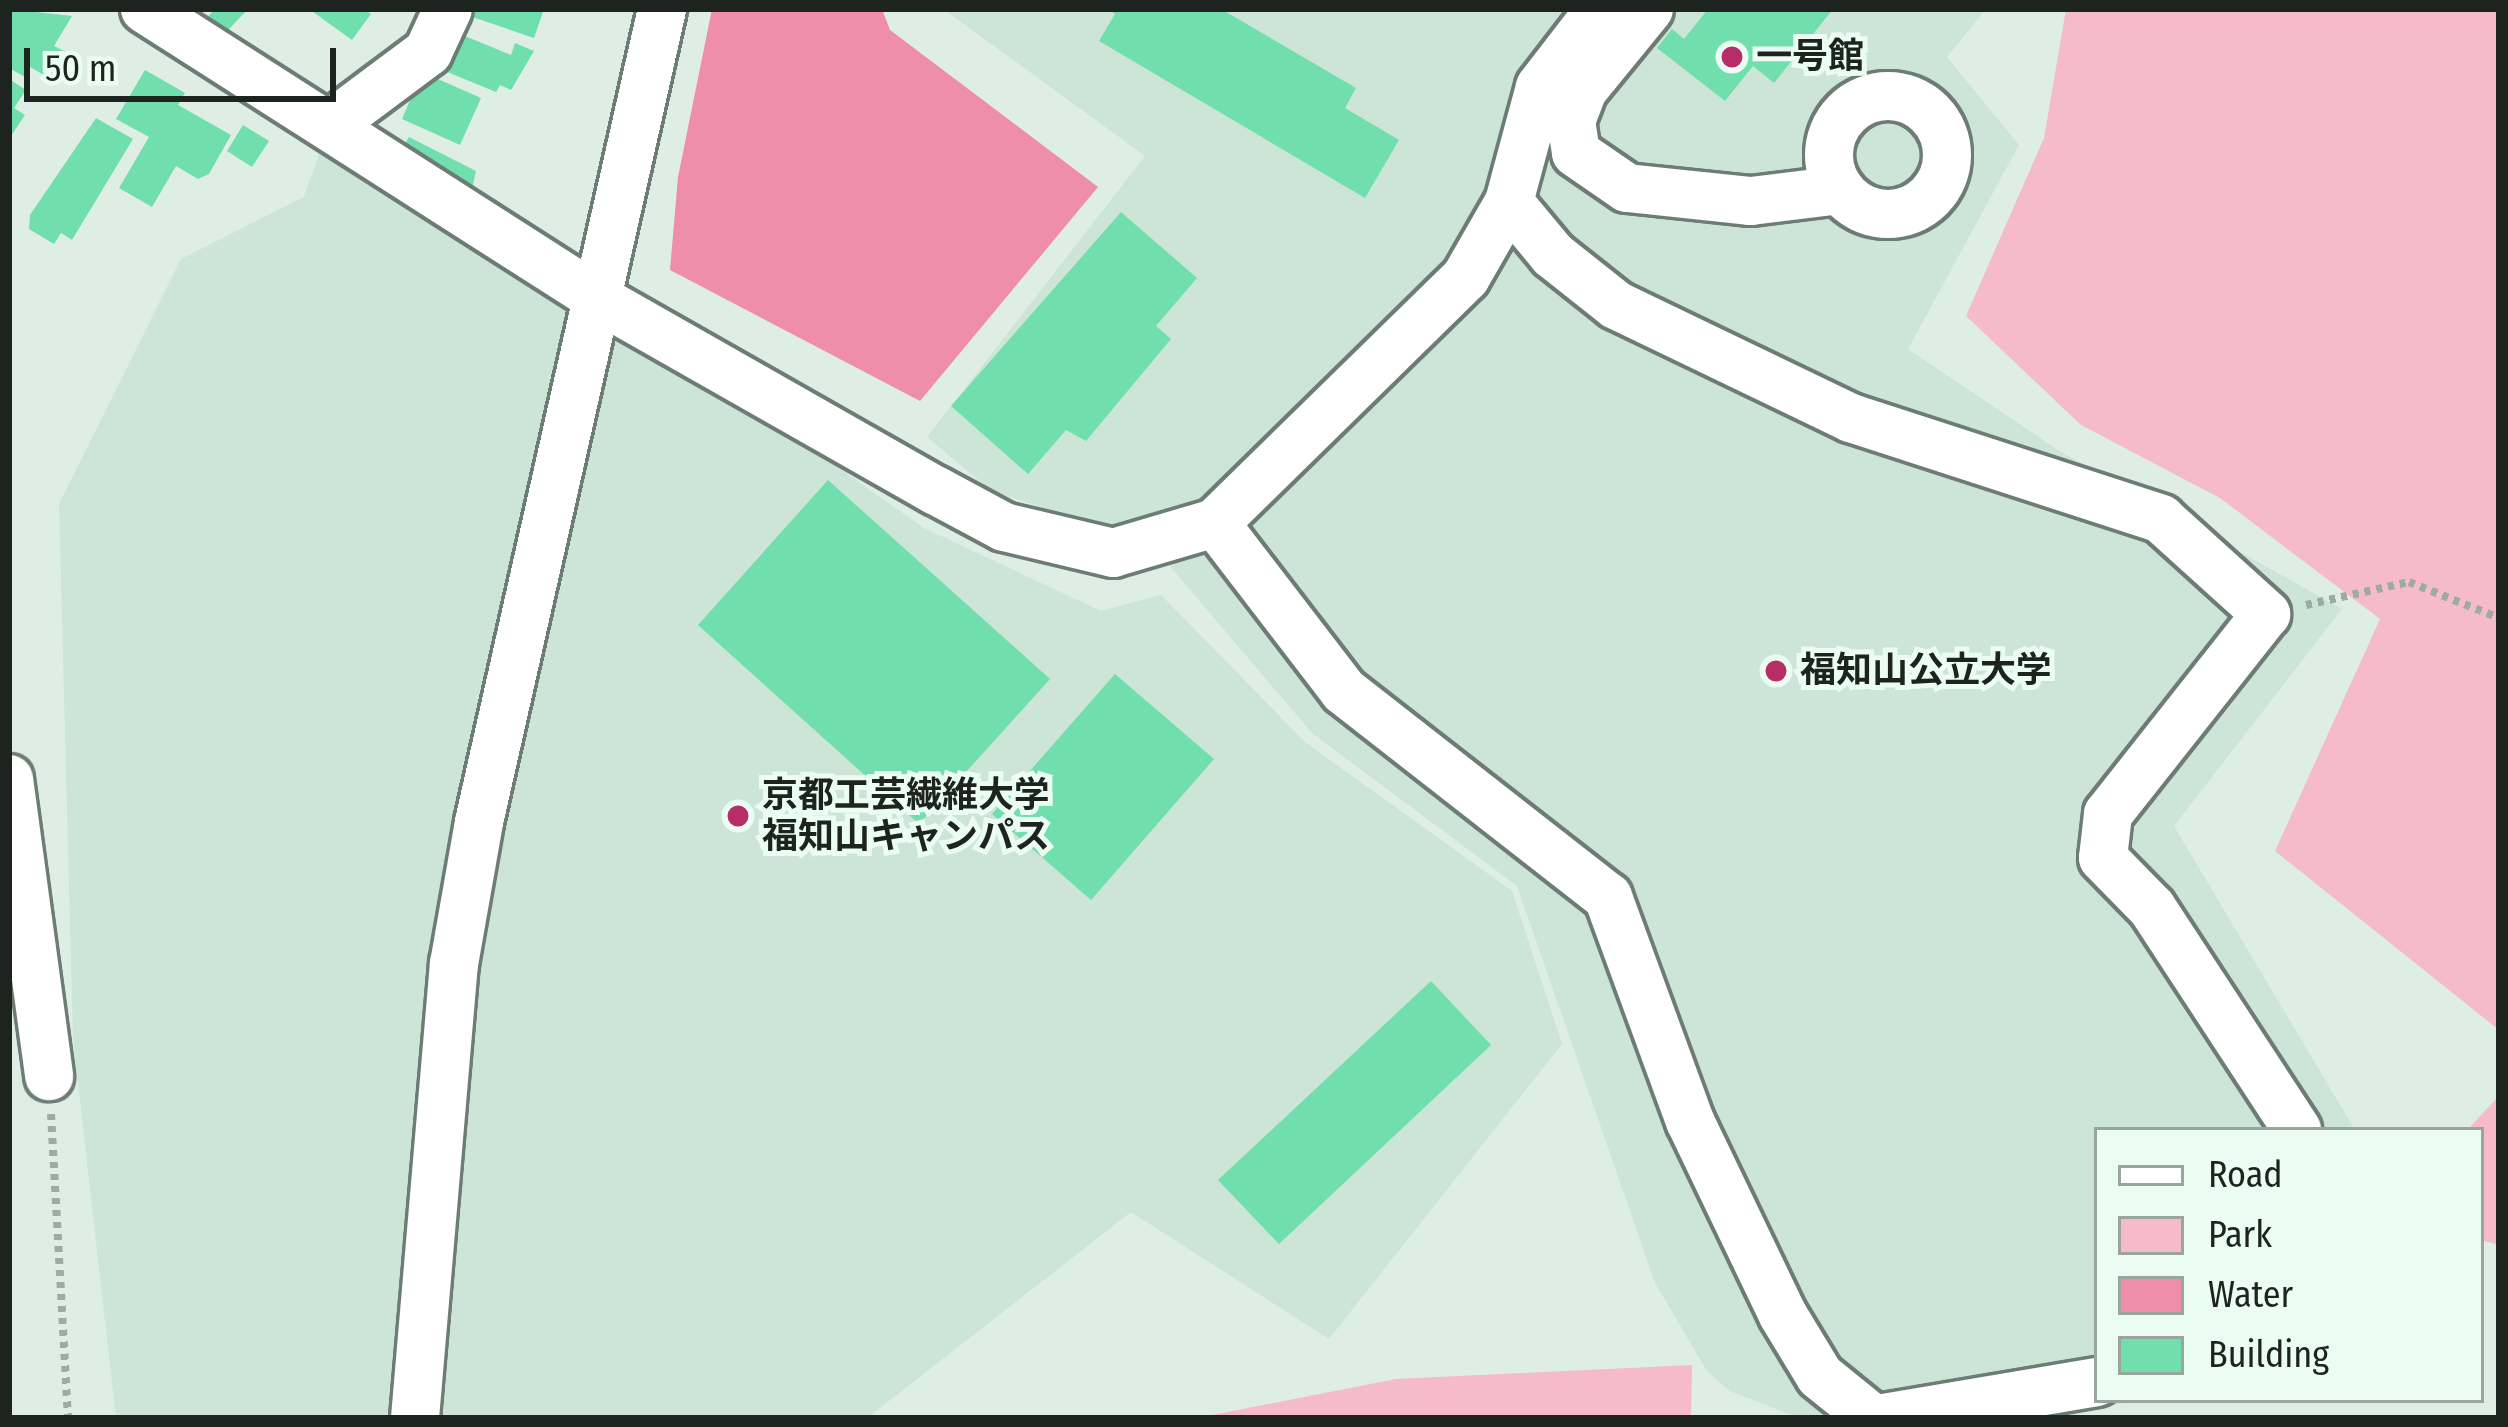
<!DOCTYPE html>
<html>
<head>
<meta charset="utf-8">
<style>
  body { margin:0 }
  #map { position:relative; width:2508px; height:1427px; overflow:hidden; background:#deeee5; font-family:"Fira Sans Condensed","Noto Sans JP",sans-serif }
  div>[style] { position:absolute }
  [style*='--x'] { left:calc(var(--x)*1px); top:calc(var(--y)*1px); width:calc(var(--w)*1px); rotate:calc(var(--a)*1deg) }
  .built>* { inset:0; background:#cce5d7 }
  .green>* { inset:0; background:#f5bacb }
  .water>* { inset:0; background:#ef8dad }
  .building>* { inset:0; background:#71dead }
  .path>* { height:8px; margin-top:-4px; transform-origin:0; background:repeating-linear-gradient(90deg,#9eaba4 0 6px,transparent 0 12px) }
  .roads { filter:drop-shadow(3px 0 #6d7c74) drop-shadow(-3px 0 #6d7c74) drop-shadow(0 3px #6d7c74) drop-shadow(0 -3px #6d7c74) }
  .minor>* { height:48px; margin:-24px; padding:0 24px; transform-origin:24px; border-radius:24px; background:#fff }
  .minor>.ring { margin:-24px; padding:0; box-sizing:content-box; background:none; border:48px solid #fff; border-radius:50% }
  .dots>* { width:33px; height:33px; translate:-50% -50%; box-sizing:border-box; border:6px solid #ebfcf2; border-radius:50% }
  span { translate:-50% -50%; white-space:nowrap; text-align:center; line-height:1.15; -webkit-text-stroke:10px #ebfcf2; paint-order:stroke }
  .poi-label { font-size:36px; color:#1d231f; font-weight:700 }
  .left { translate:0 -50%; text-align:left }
  .frame { position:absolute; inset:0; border:12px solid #1d231f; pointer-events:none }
  .legend { position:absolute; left:2094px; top:1127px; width:390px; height:276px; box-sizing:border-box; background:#ebfcf2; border:3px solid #99a59e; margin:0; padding:15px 21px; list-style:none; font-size:36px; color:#1d231f }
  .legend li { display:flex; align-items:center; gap:24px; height:60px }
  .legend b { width:60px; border:3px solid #99a59e }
  .scale { position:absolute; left:24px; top:48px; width:312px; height:54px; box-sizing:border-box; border:6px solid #1d231f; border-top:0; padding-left:15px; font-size:36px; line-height:42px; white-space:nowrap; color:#1d231f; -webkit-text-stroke:9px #ebfcf2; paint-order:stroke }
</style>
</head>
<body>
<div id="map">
  <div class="built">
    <i style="clip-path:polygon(943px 9px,1986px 9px,1947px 57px,2019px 145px,1908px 349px,2058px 450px,2342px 609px,2174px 826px,2355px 1130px,2097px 1130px,2097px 1400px,2135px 1400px,2061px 1418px,1799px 1418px,1730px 1391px,1707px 1371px,1655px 1283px,1517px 886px,1312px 733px,1151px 544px,990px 490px,927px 437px,1145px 156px)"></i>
    <i style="clip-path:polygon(329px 126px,602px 301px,924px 528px,1101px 611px,1161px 595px,1305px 742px,1512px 891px,1562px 1044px,1329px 1339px,1131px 1212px,867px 1418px,116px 1418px,73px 1039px,59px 504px,181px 259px,304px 197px)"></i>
  </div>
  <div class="green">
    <i style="clip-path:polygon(2066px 9px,2499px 9px,2499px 1030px,2275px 851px,2380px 619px,2220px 498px,2081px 425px,1966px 316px,2044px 138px)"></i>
    <i style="clip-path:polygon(2499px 1096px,2499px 1245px,2481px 1240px,2481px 1130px,2467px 1130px)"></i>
    <i style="clip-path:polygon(1692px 1365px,1691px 1418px,1197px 1418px,1396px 1379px)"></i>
  </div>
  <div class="water">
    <i style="clip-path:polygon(712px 9px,882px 9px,890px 30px,1098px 187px,920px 401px,670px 270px,678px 177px)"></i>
  </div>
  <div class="building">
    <i style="clip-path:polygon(9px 9px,72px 16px,54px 46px,66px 52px,51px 79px,30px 67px,25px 77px,9px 68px)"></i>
    <i style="clip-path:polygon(215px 9px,248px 9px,216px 43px,198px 27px)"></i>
    <i style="clip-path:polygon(309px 9px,364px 9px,371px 14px,352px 40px)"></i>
    <i style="clip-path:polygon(449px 9px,544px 9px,534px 38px)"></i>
    <i style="clip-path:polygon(1107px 9px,1221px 9px,1356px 88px,1345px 108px,1399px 140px,1365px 198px,1099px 41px,1115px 14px)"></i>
    <i style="clip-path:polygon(1708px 9px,1833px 9px,1774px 83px,1753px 66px,1725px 101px,1657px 48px,1672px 29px,1684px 39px)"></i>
    <i style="clip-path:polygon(455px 32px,511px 55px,515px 43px,534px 51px,511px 90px,500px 85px,496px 92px,440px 69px)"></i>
    <i style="clip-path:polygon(145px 70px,185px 93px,178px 105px,231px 135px,209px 174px,198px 179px,176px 166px,152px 207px,119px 188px,149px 137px,116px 119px)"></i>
    <i style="clip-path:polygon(422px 72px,481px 98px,460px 145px,402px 119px)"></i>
    <i style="clip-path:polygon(9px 79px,26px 90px,14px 108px,25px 115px,9px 139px)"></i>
    <i style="clip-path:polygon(96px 118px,133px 139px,72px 240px,61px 233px,54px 244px,29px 229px,30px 215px)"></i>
    <i style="clip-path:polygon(243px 125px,269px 141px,252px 167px,227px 151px)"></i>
    <i style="clip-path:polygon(409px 137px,476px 171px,470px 198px,403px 148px)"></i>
    <i style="clip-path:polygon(1121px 212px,1197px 278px,1156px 326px,1171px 339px,1086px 441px,1066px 430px,1028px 474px,951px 406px)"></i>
    <i style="clip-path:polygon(828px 480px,1050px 679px,919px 824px,698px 625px)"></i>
    <i style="clip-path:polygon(1115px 674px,1214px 759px,1091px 900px,992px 814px)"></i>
    <i style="clip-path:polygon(1431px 981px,1491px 1045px,1279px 1244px,1218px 1180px)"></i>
  </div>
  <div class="path">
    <i style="--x:2306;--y:605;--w:106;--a:-12.6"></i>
    <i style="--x:2409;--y:582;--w:97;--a:21.8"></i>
    <i style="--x:51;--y:1114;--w:304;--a:86.8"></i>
  </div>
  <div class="roads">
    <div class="minor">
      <i style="--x:145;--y:9;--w:542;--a:32.58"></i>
      <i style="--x:602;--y:301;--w:383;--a:29.6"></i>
      <i style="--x:935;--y:490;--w:78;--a:28.2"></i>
      <i style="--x:1004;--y:527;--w:112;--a:13.4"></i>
      <i style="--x:1113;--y:553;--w:106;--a:-16.4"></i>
      <i style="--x:1215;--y:523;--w:351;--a:-44.4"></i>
      <i style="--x:1466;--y:277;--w:86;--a:-60.2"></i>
      <i style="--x:1509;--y:202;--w:119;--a:-74.9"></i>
      <i style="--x:1540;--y:87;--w:98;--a:-52.4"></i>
      <i style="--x:1649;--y:9;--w:104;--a:129.2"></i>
      <i style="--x:1583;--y:90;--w:33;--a:111"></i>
      <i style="--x:1571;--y:121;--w:32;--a:81"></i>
      <i style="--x:1576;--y:153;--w:62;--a:34.5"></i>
      <i style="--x:1627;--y:188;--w:125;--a:6"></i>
      <i style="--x:1751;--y:201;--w:90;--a:-7"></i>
      <i class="ring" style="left:1829px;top:96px;width:70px;height:70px"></i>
      <i style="--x:329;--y:126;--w:124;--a:-36.8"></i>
      <i style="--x:428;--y:52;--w:47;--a:-65.1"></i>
      <i style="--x:1509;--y:202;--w:69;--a:50.3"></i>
      <i style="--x:1553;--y:255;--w:80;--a:38.4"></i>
      <i style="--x:1616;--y:305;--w:261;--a:25.7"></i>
      <i style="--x:1851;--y:418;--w:326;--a:18"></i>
      <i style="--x:2161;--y:519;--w:142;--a:42.1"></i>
      <i style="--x:2266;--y:614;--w:255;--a:128.3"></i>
      <i style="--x:2108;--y:814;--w:44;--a:96.5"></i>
      <i style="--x:2103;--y:858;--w:70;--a:45.6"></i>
      <i style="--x:2152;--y:908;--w:265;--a:56.8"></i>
      <i style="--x:1215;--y:523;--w:212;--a:52.5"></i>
      <i style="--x:1344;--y:691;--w:335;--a:38"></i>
      <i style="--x:1608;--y:897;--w:239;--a:69.9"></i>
      <i style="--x:1690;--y:1121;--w:215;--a:64.4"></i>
      <i style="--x:1783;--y:1315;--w:71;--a:58.8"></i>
      <i style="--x:1820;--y:1376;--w:67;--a:38.9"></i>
      <i style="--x:9;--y:779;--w:300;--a:82.3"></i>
      <i style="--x:415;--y:1418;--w:456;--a:-85.1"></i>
      <i style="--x:454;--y:964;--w:144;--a:-80"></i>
      <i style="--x:479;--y:822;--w:833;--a:-77.31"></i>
      <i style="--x:1884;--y:1418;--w:216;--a:-9.6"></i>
    </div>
  </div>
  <div class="dots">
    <i style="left:1732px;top:57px;background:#b72d68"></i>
    <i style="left:1776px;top:671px;background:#b72d68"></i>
    <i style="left:738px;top:816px;background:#b72d68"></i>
  </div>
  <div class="poi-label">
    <span class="left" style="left:1756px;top:57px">一号館</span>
    <span class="left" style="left:1800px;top:671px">福知山公立大学</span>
    <span class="left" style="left:762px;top:816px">京都工芸繊維大学<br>福知山キャンパス</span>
  </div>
  <div class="frame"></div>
  <ul class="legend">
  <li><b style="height:15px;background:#fff"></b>Road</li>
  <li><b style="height:33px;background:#f5bacb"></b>Park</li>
  <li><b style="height:33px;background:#ef8dad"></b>Water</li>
  <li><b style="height:33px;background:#71dead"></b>Building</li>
  </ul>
  <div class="scale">50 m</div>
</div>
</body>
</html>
